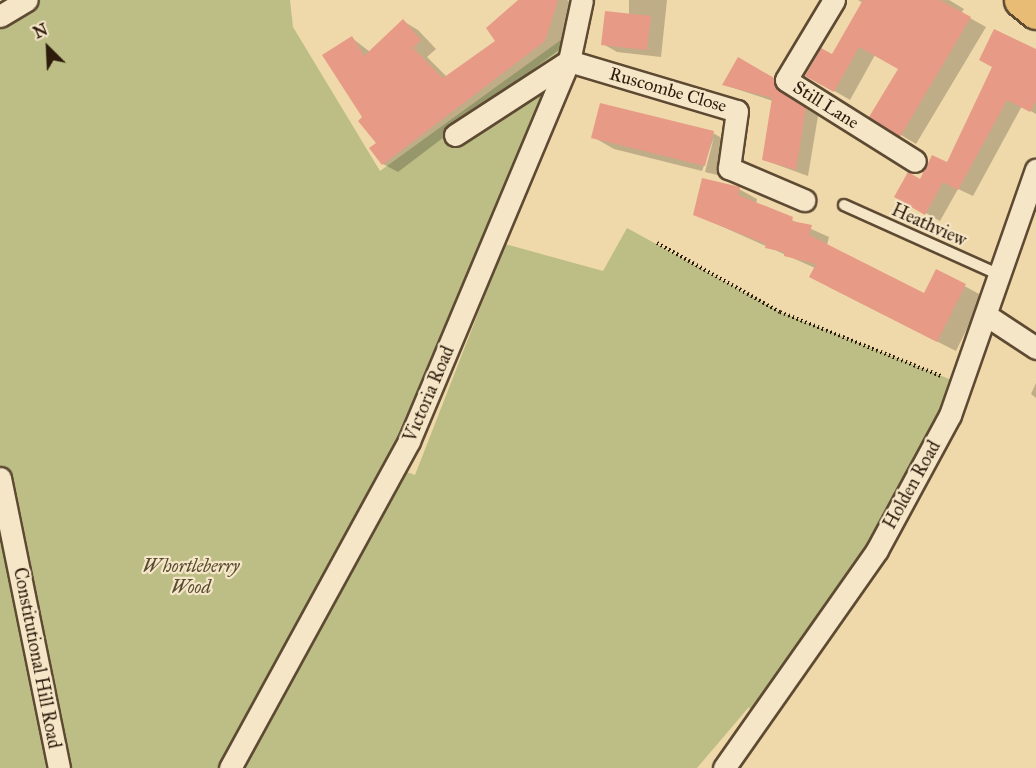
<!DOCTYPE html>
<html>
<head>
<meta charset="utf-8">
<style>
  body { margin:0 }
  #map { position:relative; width:1036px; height:768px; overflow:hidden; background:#efd9aa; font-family:"IM FELL Great Primer",serif }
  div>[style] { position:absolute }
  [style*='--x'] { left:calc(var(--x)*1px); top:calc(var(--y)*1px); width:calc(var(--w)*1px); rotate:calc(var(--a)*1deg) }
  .green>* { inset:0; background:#bcbe86 }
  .shadow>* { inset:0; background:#0003 }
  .building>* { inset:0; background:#e79a86 }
  .path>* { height:4px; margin-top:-2px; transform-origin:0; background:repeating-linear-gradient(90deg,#2d1b0b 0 1.5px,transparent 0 4.5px) }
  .roads { filter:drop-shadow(2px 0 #5e4a33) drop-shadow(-2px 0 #5e4a33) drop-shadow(0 2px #5e4a33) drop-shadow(0 -2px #5e4a33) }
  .service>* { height:10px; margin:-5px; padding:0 5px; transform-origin:5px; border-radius:5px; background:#f5e6c8 }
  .minor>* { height:21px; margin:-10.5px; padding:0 10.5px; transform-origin:10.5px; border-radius:10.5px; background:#f5e6c8 }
  .trunk>* { height:33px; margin:-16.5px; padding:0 16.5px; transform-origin:16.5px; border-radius:16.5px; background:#e8bc75 }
  span { translate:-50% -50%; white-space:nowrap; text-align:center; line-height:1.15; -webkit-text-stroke:4.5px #f5e6c8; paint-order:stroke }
  .street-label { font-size:18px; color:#2d1b0b }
  .park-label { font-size:18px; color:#584c30; font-style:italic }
  .north { position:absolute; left:18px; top:18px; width:60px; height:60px; -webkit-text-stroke:4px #f5e6c8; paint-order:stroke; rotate:336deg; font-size:16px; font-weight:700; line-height:24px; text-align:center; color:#2d1b0b }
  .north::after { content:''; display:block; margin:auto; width:21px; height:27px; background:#2d1b0b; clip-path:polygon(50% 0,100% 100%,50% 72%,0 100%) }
</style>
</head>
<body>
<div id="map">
  <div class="green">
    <i style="clip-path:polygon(27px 0,290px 0,293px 27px,380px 171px,576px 29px,390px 466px,415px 475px,505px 244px,603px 271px,627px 228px,780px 312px,962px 384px,950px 415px,756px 722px,749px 707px,697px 768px,0 768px,0 16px)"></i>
  </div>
  <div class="shadow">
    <i style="clip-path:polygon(520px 0,567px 0,574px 4px,560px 49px,398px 172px,383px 164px,378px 143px,364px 117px,352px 38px,370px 52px,403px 21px,418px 30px,436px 49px,427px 57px,447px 77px,497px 41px)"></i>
    <i style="clip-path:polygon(629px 0,667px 0,661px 57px,617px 52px,603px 44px,629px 15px)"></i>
    <i style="clip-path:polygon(858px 0,949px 0,964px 9px,961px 13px,986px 27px,916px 144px,901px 135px,900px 69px,875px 55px,850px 100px,807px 75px,832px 56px,863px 3px)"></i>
    <i style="clip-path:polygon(1036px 51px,1036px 114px,1022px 106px,973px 196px,958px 189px,940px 221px,896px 196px,948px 164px)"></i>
    <i style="clip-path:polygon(739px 59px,786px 87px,791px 99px,818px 116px,808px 176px,764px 160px,773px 101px,724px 85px)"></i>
    <i style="clip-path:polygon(713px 133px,734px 145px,726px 177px,705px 172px,714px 137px,702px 171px,614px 149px,593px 137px)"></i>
    <i style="clip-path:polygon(739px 189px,757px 199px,756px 204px,829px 237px,827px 245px,925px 295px,936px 271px,983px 296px,956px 351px,829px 287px,815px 268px,694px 214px)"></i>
    <i style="clip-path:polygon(1036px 383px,1036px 398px,1031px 394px)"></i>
  </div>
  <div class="building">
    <i style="clip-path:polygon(518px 0,558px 0,545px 41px,382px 165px,369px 148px,376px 143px,358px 121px,362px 117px,322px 55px,352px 36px,364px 56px,403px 19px,421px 40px,413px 48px,443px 78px,495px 41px,486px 28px)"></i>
    <i style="clip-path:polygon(863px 0,940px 0,971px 17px,900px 137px,869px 117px,898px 69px,859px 47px,834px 92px,805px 76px,821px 48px,832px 54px)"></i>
    <i style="clip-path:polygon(605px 11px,651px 16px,647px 50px,601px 45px)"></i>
    <i style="clip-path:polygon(994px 29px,1036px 49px,1036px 101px,1030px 112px,1007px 100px,958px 190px,943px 182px,925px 215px,894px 197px,908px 172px,920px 179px,932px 155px,947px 162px,992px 67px,979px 60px)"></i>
    <i style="clip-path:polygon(738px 57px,774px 78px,779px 90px,806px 108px,796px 170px,762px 160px,772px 98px,722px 85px)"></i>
    <i style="clip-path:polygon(600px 103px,714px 131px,705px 166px,591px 138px)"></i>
    <i style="clip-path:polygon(702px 178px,740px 187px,738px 195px,793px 217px,792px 221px,812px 225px,809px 235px,924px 293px,936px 269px,966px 284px,937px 342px,809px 277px,816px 264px,784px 256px,784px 252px,765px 248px,766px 244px,693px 215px)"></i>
  </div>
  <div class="path">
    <i style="--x:657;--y:243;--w:141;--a:29.3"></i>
    <i style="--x:780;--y:312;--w:173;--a:21.7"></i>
  </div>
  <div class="roads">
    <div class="service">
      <i style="--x:844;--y:205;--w:171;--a:24.2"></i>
    </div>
    <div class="minor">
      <i style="--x:834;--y:0;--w:93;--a:121"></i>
      <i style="--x:786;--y:80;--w:152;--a:32.1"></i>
      <i style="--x:0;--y:16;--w:31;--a:-31"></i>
      <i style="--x:455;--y:135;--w:136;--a:-33"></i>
      <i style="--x:569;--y:61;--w:175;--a:16.6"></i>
      <i style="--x:737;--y:111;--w:58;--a:98"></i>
      <i style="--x:729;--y:168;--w:82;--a:23.1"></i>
      <i style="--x:986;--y:315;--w:60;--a:33.4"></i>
      <i style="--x:0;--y:478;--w:296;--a:78.5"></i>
      <i style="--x:230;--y:768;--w:373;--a:-61.3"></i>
      <i style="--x:409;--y:441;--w:412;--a:-67.2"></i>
      <i style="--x:569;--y:61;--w:62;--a:-78"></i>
      <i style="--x:724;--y:768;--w:266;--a:-54.9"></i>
      <i style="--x:877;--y:550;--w:153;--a:-61.6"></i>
      <i style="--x:950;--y:415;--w:260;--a:-70.7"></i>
    </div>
    <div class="trunk">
      <i style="--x:1021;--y:0;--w:19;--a:39"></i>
    </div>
  </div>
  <div class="street-label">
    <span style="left:668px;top:90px;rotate:16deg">Ruscombe Close</span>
    <span style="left:826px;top:105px;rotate:32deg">Still Lane</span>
    <span style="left:929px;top:225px;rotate:24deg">Heathview</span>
    <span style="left:429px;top:394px;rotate:-67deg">Victoria Road</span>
    <span style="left:912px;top:485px;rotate:-61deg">Holden Road</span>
    <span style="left:37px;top:658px;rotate:79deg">Constitutional Hill Road</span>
  </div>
  <div class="park-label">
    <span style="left:191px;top:577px">Whortleberry<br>Wood</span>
  </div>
  <div class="north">N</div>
</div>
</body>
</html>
